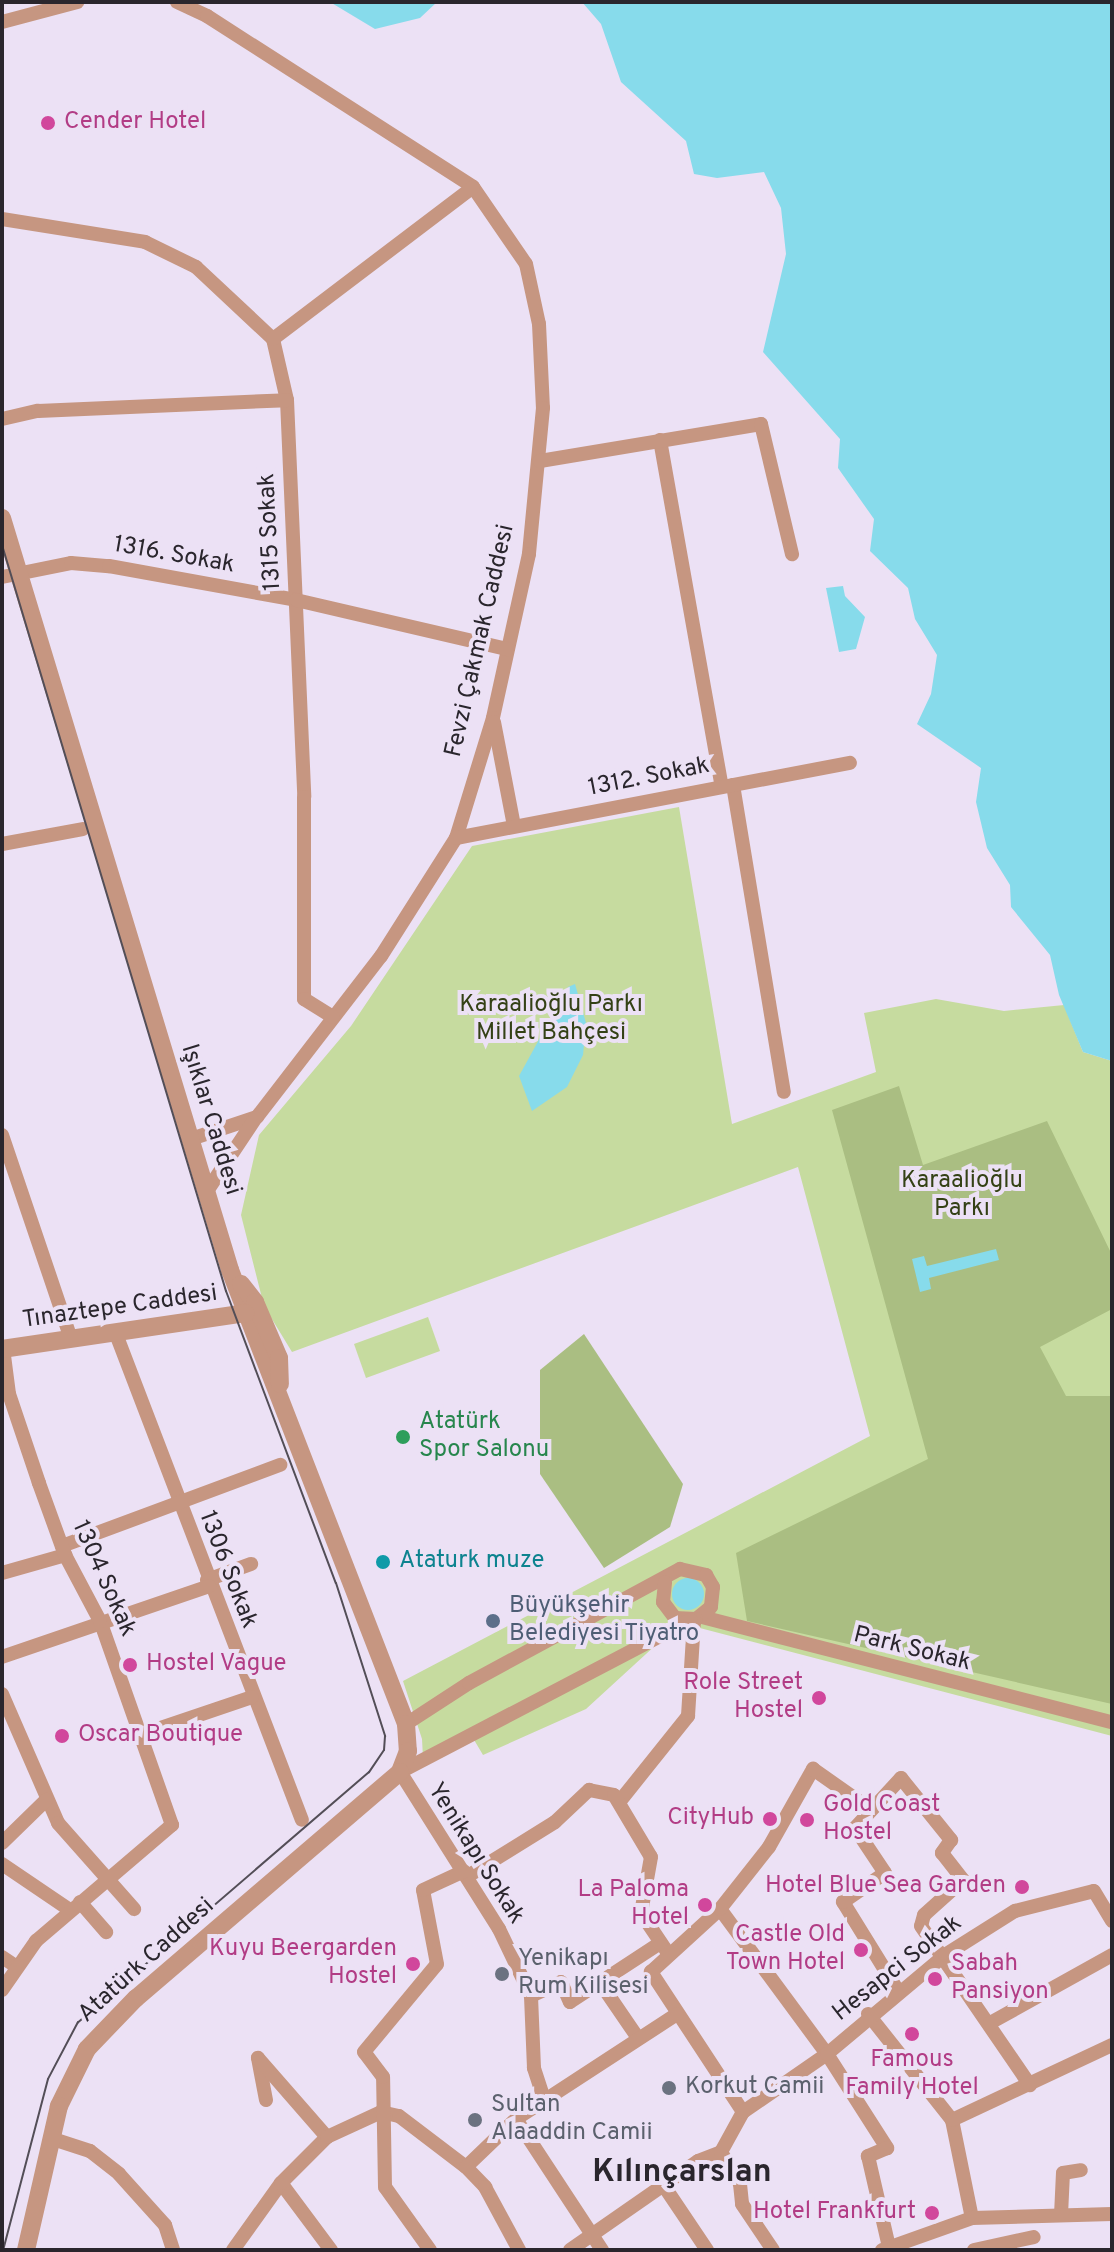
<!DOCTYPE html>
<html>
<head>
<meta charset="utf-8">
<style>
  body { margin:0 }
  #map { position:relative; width:1114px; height:2252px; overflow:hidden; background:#ece1f5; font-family:Overpass,sans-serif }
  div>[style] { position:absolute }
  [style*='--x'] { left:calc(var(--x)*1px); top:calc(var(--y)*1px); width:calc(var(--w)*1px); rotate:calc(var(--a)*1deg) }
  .green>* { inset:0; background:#c6db9f }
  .forest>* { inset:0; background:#aabe82 }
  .water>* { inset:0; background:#87dbeb }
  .round { border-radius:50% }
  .minor>* { height:14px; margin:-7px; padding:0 7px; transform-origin:7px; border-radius:7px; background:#c69681 }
  .tertiary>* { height:18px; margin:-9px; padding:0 9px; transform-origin:9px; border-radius:9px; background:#c69681 }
  .tram>* { height:2px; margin:-1px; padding:0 1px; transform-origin:1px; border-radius:1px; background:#534e57 }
  .dots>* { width:22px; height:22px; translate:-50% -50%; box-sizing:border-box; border:4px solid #ece1f5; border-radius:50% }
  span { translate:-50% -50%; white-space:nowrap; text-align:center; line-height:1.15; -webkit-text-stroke:8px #ece1f5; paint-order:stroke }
  .hotel-label { font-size:24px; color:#b23c85 }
  .left { translate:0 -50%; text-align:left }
  .right { translate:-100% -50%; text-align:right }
  .street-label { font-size:24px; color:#2a262d }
  .park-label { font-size:24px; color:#344115 }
  .leisure-label { font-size:24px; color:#27864d }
  .culture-label { font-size:24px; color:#0d838f }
  .service-label { font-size:24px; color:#4e5e75 }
  .worship-label { font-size:24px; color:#5b616d }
  .district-label { font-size:32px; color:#2a262d; font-weight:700 }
  .frame { position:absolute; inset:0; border:4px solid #2a262d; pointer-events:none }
</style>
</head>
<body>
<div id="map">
  <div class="green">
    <i style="clip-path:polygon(679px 807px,732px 1124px,876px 1072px,864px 1013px,936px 999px,1004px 1011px,1064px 1005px,1083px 1052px,1112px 1061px,1112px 1736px,696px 1627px,670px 1632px,586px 1709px,483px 1755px,470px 1733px,423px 1758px,422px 1739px,403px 1681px,870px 1436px,798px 1167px,292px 1352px,264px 1306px,241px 1215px,259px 1135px,351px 1026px,472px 846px)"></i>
    <i style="clip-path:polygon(428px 1317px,440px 1351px,366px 1378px,354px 1344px)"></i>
  </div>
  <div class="forest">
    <i style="clip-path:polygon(899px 1086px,923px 1165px,1047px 1121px,1112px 1255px,1112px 1309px,1040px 1347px,1066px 1396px,1112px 1396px,1112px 1704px,747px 1621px,736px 1553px,928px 1459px,832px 1110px)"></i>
    <i style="clip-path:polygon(584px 1334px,683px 1484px,670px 1527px,604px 1568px,540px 1474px,540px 1370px)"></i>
  </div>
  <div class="water">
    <i style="clip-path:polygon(330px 2px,437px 2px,420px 18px,375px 29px)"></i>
    <i style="clip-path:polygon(582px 2px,1112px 2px,1112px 1061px,1083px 1052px,1059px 995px,1050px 955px,1011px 907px,1010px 885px,987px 848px,976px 802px,981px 768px,917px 724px,931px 694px,937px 655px,915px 619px,908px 588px,870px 551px,874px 519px,838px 468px,840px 439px,763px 352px,786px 254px,781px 208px,764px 172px,717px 178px,694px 174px,686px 141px,621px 82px,601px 24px)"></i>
    <i style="clip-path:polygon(843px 586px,845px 596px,865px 617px,856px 649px,839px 652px,826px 588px)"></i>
    <i style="clip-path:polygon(575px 984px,586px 1023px,583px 1055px,567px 1087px,532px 1111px,519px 1076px,568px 987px)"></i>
    <i style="clip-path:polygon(996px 1249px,999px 1260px,929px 1278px,931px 1289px,920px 1292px,912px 1259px,924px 1256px,927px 1266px)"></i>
    <i class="round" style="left:672px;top:1578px;width:32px;height:32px"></i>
  </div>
  <div class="minor">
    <i style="--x:177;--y:2;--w:33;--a:25"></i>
    <i style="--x:207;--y:16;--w:316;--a:32.7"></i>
    <i style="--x:473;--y:187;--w:93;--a:55.5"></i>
    <i style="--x:526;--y:264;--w:61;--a:77.8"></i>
    <i style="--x:539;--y:324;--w:84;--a:87.3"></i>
    <i style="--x:543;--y:408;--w:147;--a:95.5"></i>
    <i style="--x:529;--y:554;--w:168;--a:102.4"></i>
    <i style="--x:493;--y:718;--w:126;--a:107.1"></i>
    <i style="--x:456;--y:838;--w:140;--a:122.4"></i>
    <i style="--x:381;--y:956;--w:203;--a:127.6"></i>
    <i style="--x:257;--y:1117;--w:70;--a:161.6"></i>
    <i style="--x:2;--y:22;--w:78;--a:-14.9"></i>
    <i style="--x:2;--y:219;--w:145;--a:9.1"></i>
    <i style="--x:145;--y:242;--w:57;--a:26.1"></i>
    <i style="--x:196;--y:267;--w:105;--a:43.1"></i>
    <i style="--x:273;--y:339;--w:63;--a:77.1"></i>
    <i style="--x:287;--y:400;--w:397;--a:87.5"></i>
    <i style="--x:304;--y:797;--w:202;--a:90"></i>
    <i style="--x:304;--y:999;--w:34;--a:32"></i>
    <i style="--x:273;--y:339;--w:251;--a:-37.2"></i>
    <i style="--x:2;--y:419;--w:37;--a:-13"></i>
    <i style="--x:38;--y:411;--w:249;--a:-2.5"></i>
    <i style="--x:660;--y:440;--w:352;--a:79.9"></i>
    <i style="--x:540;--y:461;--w:224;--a:-9.5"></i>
    <i style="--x:761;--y:424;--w:134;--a:76.6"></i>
    <i style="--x:2;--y:577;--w:70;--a:-11.5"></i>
    <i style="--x:71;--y:563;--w:38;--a:5"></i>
    <i style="--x:109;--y:566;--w:190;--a:10.3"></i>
    <i style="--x:296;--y:600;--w:217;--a:13.1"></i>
    <i style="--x:494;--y:722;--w:106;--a:79.1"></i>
    <i style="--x:733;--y:785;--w:311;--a:80.6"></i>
    <i style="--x:456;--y:838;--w:401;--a:-10.8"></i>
    <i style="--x:2;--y:844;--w:82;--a:-10.5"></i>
    <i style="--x:2;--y:1135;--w:215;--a:71.3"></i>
    <i style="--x:207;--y:1191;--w:87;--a:-56.3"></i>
    <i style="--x:116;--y:1334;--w:520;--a:69.06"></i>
    <i style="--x:62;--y:1546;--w:233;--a:-20.4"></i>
    <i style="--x:2;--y:1573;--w:66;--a:-15.9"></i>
    <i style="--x:207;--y:1580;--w:47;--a:-20"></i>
    <i style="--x:702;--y:1617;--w:423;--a:14.4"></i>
    <i style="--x:2;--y:1657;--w:219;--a:-18.9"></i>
    <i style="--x:2;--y:1694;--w:141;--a:66.5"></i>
    <i style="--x:58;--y:1823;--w:115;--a:48.5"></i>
    <i style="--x:406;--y:1724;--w:75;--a:-33.1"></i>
    <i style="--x:469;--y:1683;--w:240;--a:-28.4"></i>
    <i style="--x:680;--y:1569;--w:27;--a:13"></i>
    <i style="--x:706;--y:1575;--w:14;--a:60"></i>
    <i style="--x:713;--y:1587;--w:20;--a:96"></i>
    <i style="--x:711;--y:1607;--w:19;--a:141"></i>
    <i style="--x:696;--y:1619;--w:21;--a:-177"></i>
    <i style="--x:675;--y:1618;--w:20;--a:-127"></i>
    <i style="--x:663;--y:1602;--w:20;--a:-84"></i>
    <i style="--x:140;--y:1735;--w:118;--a:-18.7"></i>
    <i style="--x:620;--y:1801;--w:109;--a:-51.3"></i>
    <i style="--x:688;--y:1716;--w:96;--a:-86.4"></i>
    <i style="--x:2;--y:1843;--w:62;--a:-44.3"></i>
    <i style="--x:2;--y:1864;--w:82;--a:34.1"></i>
    <i style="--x:468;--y:1876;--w:102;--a:-31.8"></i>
    <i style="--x:555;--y:1822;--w:47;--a:-43.3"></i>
    <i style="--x:589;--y:1790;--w:25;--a:11"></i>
    <i style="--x:614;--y:1795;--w:72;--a:59.2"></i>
    <i style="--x:651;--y:1857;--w:57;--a:100.1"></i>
    <i style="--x:641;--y:1913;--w:48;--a:56"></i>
    <i style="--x:80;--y:1902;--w:40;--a:49"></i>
    <i style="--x:720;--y:1909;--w:180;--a:53.6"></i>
    <i style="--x:827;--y:2054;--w:112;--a:57.4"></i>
    <i style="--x:887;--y:2148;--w:21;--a:157"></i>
    <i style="--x:868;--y:2156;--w:93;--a:77"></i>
    <i style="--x:2;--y:1957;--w:18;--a:34"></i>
    <i style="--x:601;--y:1984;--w:65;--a:55.6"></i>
    <i style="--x:2;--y:1990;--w:60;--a:-55.2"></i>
    <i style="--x:36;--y:1941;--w:179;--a:-40.5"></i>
    <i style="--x:172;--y:1825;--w:216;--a:-109.4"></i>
    <i style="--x:100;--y:1621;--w:75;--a:-117.9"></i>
    <i style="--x:65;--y:1555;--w:77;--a:-109.9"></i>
    <i style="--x:39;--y:1483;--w:94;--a:-108.6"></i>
    <i style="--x:9;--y:1394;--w:46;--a:-97.4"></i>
    <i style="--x:898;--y:1991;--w:105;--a:-121.7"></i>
    <i style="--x:843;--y:1902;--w:51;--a:-34.6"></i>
    <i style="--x:885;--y:1873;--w:54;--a:-123.7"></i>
    <i style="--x:855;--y:1828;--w:68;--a:-47.4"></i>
    <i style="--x:901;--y:1778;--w:80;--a:51.1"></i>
    <i style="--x:951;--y:1840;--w:16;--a:125"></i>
    <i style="--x:942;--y:1853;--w:34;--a:52"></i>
    <i style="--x:963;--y:1880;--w:52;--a:138.1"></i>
    <i style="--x:924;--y:1915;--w:11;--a:105"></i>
    <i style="--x:921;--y:1926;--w:193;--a:55.6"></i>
    <i style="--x:531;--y:1996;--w:33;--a:-25"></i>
    <i style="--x:561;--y:1982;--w:22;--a:66"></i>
    <i style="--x:570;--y:2002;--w:108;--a:-33.2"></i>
    <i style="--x:868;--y:2014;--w:135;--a:51.6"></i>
    <i style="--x:952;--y:2120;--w:100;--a:78.5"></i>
    <i style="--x:990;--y:2023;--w:140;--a:-29.1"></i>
    <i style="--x:544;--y:2099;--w:33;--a:-108"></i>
    <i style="--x:534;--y:2068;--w:72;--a:-92.4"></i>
    <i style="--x:531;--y:1996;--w:74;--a:-115.5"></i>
    <i style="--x:499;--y:1929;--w:186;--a:-122.2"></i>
    <i style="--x:400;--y:1772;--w:328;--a:-27.6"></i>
    <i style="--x:266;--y:2100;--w:43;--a:-100.8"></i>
    <i style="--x:258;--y:2058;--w:105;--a:48.9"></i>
    <i style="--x:381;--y:2112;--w:18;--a:13"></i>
    <i style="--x:399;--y:2116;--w:84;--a:37.3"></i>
    <i style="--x:466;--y:2167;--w:28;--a:46"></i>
    <i style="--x:485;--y:2187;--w:72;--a:61.6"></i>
    <i style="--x:743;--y:2112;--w:168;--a:-123.3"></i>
    <i style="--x:651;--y:1972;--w:93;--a:-42.4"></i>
    <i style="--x:720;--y:1909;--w:79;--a:-51.7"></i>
    <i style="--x:769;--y:1847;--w:90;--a:-60.6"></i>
    <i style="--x:813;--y:1769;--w:70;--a:35.1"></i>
    <i style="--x:516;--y:2119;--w:157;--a:56.7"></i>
    <i style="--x:952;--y:2120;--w:177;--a:-25.1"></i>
    <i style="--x:50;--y:2138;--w:42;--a:18"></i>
    <i style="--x:90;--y:2151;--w:37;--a:38"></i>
    <i style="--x:119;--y:2174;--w:69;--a:48"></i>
    <i style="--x:165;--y:2225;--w:26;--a:72"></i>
    <i style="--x:721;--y:2152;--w:37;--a:59"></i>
    <i style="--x:740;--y:2184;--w:20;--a:84"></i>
    <i style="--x:742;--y:2204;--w:55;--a:56"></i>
    <i style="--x:466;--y:2167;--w:69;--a:-43.8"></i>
    <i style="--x:516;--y:2119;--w:192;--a:-33.1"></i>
    <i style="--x:281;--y:2183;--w:84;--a:53.3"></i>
    <i style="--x:664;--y:2186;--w:77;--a:56.1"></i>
    <i style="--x:1061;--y:2215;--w:42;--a:-87.3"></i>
    <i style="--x:1063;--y:2173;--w:18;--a:-9"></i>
    <i style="--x:233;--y:2250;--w:82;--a:-54.4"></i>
    <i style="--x:281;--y:2183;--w:65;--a:-45"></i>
    <i style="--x:327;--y:2137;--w:60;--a:-24.8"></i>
    <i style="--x:430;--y:2250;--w:77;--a:-125.5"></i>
    <i style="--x:385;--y:2187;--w:110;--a:-91"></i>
    <i style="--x:383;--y:2077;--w:31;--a:-127"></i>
    <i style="--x:364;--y:2052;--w:114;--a:-50.3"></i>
    <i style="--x:437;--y:1964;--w:75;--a:-100.7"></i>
    <i style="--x:423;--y:1890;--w:45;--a:-24.9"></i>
    <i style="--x:570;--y:2250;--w:156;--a:-34.8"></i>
    <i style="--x:698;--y:2161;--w:25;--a:-21"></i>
    <i style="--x:721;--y:2152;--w:46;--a:-61.2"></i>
    <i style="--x:743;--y:2112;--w:102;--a:-34.6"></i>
    <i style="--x:827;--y:2054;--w:154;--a:-40"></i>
    <i style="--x:945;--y:1955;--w:83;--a:-32.2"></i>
    <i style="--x:1015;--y:1911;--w:81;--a:-14.2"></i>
    <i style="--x:1094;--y:1891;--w:35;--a:59"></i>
    <i style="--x:882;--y:2250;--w:96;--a:-19.6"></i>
    <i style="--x:972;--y:2218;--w:140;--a:-1.6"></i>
    <i style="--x:974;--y:2250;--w:61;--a:-12.2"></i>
  </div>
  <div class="tertiary">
    <i style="--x:2;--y:518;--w:786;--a:73.13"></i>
    <i style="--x:230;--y:1270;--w:487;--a:68.8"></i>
    <i style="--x:406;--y:1724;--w:27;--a:86"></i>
    <i style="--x:408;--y:1751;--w:22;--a:111"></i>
    <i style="--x:400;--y:1772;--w:348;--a:139.4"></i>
    <i style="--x:136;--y:1998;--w:71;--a:133.9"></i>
    <i style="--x:87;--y:2049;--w:64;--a:116.2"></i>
    <i style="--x:59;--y:2106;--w:148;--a:102.9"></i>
    <i style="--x:241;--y:1284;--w:23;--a:52"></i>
    <i style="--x:255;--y:1302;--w:61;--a:66.8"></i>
    <i style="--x:279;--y:1358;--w:26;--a:88"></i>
    <i style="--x:2;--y:1349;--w:246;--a:-8.4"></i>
  </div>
  <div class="tram">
    <i style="--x:2;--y:545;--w:779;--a:73.29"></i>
    <i style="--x:226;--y:1291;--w:312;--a:69.4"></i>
    <i style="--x:336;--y:1583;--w:161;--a:72.2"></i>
    <i style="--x:385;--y:1736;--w:14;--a:94"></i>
    <i style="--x:384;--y:1750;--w:27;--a:124"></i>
    <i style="--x:369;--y:1772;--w:384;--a:139.3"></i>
    <i style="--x:78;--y:2022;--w:64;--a:117.8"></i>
    <i style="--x:48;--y:2079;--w:177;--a:104.7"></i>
  </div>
  <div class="dots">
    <i style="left:48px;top:123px;background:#d1479c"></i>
    <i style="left:403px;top:1437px;background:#2e9e5b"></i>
    <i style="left:383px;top:1562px;background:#0f9aa8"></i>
    <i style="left:493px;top:1621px;background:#5c6f8a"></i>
    <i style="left:130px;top:1665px;background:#d1479c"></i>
    <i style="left:819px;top:1698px;background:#d1479c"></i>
    <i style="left:62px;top:1736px;background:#d1479c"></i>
    <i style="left:770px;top:1819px;background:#d1479c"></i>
    <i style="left:807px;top:1820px;background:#d1479c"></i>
    <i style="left:1022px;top:1887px;background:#d1479c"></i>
    <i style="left:705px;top:1905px;background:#d1479c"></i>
    <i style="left:861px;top:1950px;background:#d1479c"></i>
    <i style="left:413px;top:1964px;background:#d1479c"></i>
    <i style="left:502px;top:1974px;background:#6b7280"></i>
    <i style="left:935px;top:1979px;background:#d1479c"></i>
    <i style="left:912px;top:2034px;background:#d1479c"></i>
    <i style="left:669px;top:2088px;background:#6b7280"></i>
    <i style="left:475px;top:2120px;background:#6b7280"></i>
    <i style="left:932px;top:2213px;background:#d1479c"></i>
  </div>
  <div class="hotel-label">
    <span class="left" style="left:64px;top:123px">Cender Hotel</span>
    <span class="left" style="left:146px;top:1665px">Hostel Vague</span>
    <span class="right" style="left:803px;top:1698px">Role Street<br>Hostel</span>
    <span class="left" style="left:78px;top:1736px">Oscar Boutique</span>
    <span class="left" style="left:823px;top:1820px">Gold Coast<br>Hostel</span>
    <span class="right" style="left:754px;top:1819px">CityHub</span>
    <span class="right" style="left:1006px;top:1887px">Hotel Blue Sea Garden</span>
    <span class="right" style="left:689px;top:1905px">La Paloma<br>Hotel</span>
    <span class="right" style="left:845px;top:1950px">Castle Old<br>Town Hotel</span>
    <span class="right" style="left:397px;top:1964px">Kuyu Beergarden<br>Hostel</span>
    <span class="left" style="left:951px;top:1979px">Sabah<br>Pansiyon</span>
    <span style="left:912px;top:2075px">Famous<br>Family Hotel</span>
    <span class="right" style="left:916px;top:2213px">Hotel Frankfurt</span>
  </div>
  <div class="street-label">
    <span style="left:271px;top:532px;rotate:-93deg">1315 Sokak</span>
    <span style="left:174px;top:556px;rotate:10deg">1316. Sokak</span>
    <span style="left:481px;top:641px;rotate:-77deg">Fevzi Çakmak Caddesi</span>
    <span style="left:649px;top:778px;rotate:-11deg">1312. Sokak</span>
    <span style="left:210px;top:1120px;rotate:73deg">Işıklar Caddesi</span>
    <span style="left:120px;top:1308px;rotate:-8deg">Tınaztepe Caddesi</span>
    <span style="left:227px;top:1570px;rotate:69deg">1306 Sokak</span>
    <span style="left:103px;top:1579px;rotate:66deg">1304 Sokak</span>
    <span style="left:912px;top:1650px;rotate:14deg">Park Sokak</span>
    <span style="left:475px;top:1854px;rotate:58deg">Yenikapı Sokak</span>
    <span style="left:147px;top:1961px;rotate:-42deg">Atatürk Caddesi</span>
    <span style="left:898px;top:1969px;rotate:-38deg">Hesapci Sokak</span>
  </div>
  <div class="park-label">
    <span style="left:551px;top:1020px">Karaalioğlu Parkı<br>Millet Bahçesi</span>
    <span style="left:962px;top:1196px">Karaalioğlu<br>Parkı</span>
  </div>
  <div class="leisure-label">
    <span class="left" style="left:419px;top:1437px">Atatürk<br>Spor Salonu</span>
  </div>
  <div class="culture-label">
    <span class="left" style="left:399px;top:1562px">Ataturk muze</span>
  </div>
  <div class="service-label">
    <span class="left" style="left:509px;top:1621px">Büyükşehir<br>Belediyesi Tiyatro</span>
  </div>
  <div class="worship-label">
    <span class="left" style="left:518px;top:1974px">Yenikapı<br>Rum Kilisesi</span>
    <span class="left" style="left:685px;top:2088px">Korkut Camii</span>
    <span class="left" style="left:491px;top:2120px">Sultan<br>Alaaddin Camii</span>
  </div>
  <div class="district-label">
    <span style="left:682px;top:2173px">Kılınçarslan</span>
  </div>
  <div class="frame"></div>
</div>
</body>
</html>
